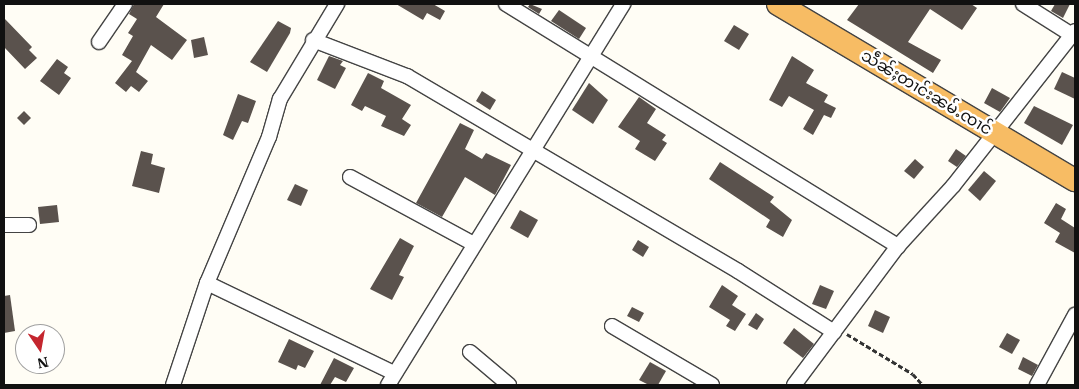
<!DOCTYPE html>
<html>
<head>
<meta charset="utf-8">
<style>
  body { margin:0 }
  #map { position:relative; width:1079px; height:389px; overflow:hidden; background:#fffdf5; font-family:"IBM Plex Serif","Noto Sans Myanmar",serif }
  div>[style] { position:absolute }
  [style*='--x'] { left:calc(var(--x)*1px); top:calc(var(--y)*1px); width:calc(var(--w)*1px); rotate:calc(var(--a)*1deg) }
  .building>* { inset:0; background:#5a524d }
  .path>* { height:2.5px; margin-top:-1.25px; transform-origin:0; background:repeating-linear-gradient(90deg,#333 0 5px,transparent 0 7.5px) }
  .roads { filter:drop-shadow(1px 0 #444) drop-shadow(-1px 0 #444) drop-shadow(0 1px #444) drop-shadow(0 -1px #444) }
  .minor>* { height:14px; margin:-7px; padding:0 7px; transform-origin:7px; border-radius:7px; background:#fff }
  .trunk>* { height:22px; margin:-11px; padding:0 11px; transform-origin:11px; border-radius:11px; background:#f7bc64 }
  span { translate:-50% -50%; white-space:nowrap; text-align:center; line-height:1.15; -webkit-text-stroke:5px #fff; paint-order:stroke }
  .street-label { font-size:16px; color:#111 }
  .frame { position:absolute; inset:0; border:5px solid #111; pointer-events:none }
  .north { position:absolute; left:15px; top:324px; width:50px; height:50px; box-sizing:border-box; background:#fff; border:1px solid #a0a0a0; border-radius:50%; rotate:168deg; font-size:14px; font-weight:700; line-height:20px; text-align:center; color:#111 }
  .north::after { content:''; display:block; margin:auto; width:18px; height:22px; background:#c4262e; clip-path:polygon(50% 0,100% 100%,50% 72%,0 100%) }
</style>
</head>
<body>
<div id="map">
  <div class="building">
    <i style="clip-path:polygon(134px 4px,164px 4px,156px 17px,187px 40px,172px 60px,151px 45px,136px 72px,148px 81px,139px 92px,131px 86px,126px 92px,115px 83px,132px 61px,122px 55px,133px 36px,128px 33px,137px 19px,129px 14px)"></i>
    <i style="clip-path:polygon(396px 4px,433px 4px,445px 11px,440px 20px,427px 13px,423px 20px)"></i>
    <i style="clip-path:polygon(530px 4px,542px 9px,539px 14px,528px 7px)"></i>
    <i style="clip-path:polygon(859px 4px,971px 4px,977px 8px,962px 30px,930px 9px,908px 42px,941px 60px,933px 73px,847px 20px)"></i>
    <i style="clip-path:polygon(1055px 4px,1070px 4px,1063px 18px,1051px 11px)"></i>
    <i style="clip-path:polygon(559px 10px,586px 28px,579px 39px,551px 21px)"></i>
    <i style="clip-path:polygon(4px 18px,32px 47px,29px 50px,37px 58px,25px 69px,4px 47px)"></i>
    <i style="clip-path:polygon(278px 21px,291px 28px,290px 33px,267px 72px,250px 62px)"></i>
    <i style="clip-path:polygon(734px 25px,749px 34px,739px 50px,724px 41px)"></i>
    <i style="clip-path:polygon(204px 37px,208px 55px,194px 58px,191px 40px)"></i>
    <i style="clip-path:polygon(329px 56px,343px 61px,340px 65px,346px 68px,335px 89px,317px 80px)"></i>
    <i style="clip-path:polygon(792px 56px,814px 70px,806px 83px,828px 95px,824px 102px,836px 108px,831px 118px,824px 115px,813px 135px,803px 129px,814px 110px,789px 96px,782px 107px,769px 100px)"></i>
    <i style="clip-path:polygon(57px 59px,68px 67px,64px 73px,71px 78px,59px 95px,40px 81px)"></i>
    <i style="clip-path:polygon(1062px 72px,1075px 78px,1075px 99px,1054px 89px)"></i>
    <i style="clip-path:polygon(368px 73px,384px 81px,381px 88px,411px 105px,402px 119px,411px 125px,404px 136px,381px 126px,386px 116px,365px 106px,362px 111px,351px 105px)"></i>
    <i style="clip-path:polygon(589px 83px,608px 100px,593px 124px,572px 110px)"></i>
    <i style="clip-path:polygon(992px 88px,1010px 98px,1000px 112px,984px 103px)"></i>
    <i style="clip-path:polygon(482px 91px,496px 100px,490px 110px,476px 101px)"></i>
    <i style="clip-path:polygon(238px 94px,256px 101px,248px 123px,242px 121px,233px 140px,223px 135px)"></i>
    <i style="clip-path:polygon(639px 97px,656px 109px,647px 123px,666px 135px,662px 140px,667px 143px,655px 161px,635px 149px,640px 141px,618px 127px)"></i>
    <i style="clip-path:polygon(1034px 106px,1073px 125px,1062px 145px,1024px 123px)"></i>
    <i style="clip-path:polygon(24px 111px,31px 118px,24px 125px,17px 118px)"></i>
    <i style="clip-path:polygon(460px 123px,474px 130px,465px 149px,482px 159px,486px 153px,511px 165px,495px 195px,465px 177px,442px 217px,416px 203px)"></i>
    <i style="clip-path:polygon(956px 149px,966px 156px,957px 167px,948px 161px)"></i>
    <i style="clip-path:polygon(141px 151px,153px 154px,151px 164px,165px 168px,159px 193px,132px 186px)"></i>
    <i style="clip-path:polygon(915px 159px,924px 167px,914px 179px,904px 171px)"></i>
    <i style="clip-path:polygon(720px 162px,774px 197px,770px 202px,792px 220px,783px 237px,766px 227px,770px 220px,709px 179px)"></i>
    <i style="clip-path:polygon(984px 171px,996px 181px,980px 201px,968px 190px)"></i>
    <i style="clip-path:polygon(295px 184px,308px 190px,301px 206px,287px 200px)"></i>
    <i style="clip-path:polygon(1056px 203px,1066px 209px,1061px 219px,1075px 228px,1075px 253px,1055px 242px,1060px 233px,1044px 223px)"></i>
    <i style="clip-path:polygon(57px 205px,59px 222px,40px 224px,38px 207px)"></i>
    <i style="clip-path:polygon(520px 210px,538px 220px,528px 238px,510px 228px)"></i>
    <i style="clip-path:polygon(400px 238px,414px 246px,399px 275px,404px 277px,392px 300px,370px 289px)"></i>
    <i style="clip-path:polygon(638px 240px,649px 247px,643px 257px,632px 250px)"></i>
    <i style="clip-path:polygon(722px 285px,738px 296px,732px 305px,746px 314px,735px 331px,726px 326px,730px 320px,709px 307px)"></i>
    <i style="clip-path:polygon(820px 285px,834px 291px,826px 309px,812px 304px)"></i>
    <i style="clip-path:polygon(10px 295px,15px 331px,4px 333px,4px 296px)"></i>
    <i style="clip-path:polygon(632px 307px,644px 313px,639px 322px,627px 316px)"></i>
    <i style="clip-path:polygon(875px 310px,890px 317px,883px 333px,868px 326px)"></i>
    <i style="clip-path:polygon(756px 313px,764px 319px,757px 330px,748px 325px)"></i>
    <i style="clip-path:polygon(794px 328px,814px 344px,803px 358px,783px 343px)"></i>
    <i style="clip-path:polygon(1007px 333px,1020px 340px,1012px 354px,999px 347px)"></i>
    <i style="clip-path:polygon(289px 339px,314px 351px,305px 368px,298px 365px,296px 370px,278px 362px)"></i>
    <i style="clip-path:polygon(1023px 357px,1038px 365px,1032px 376px,1018px 369px)"></i>
    <i style="clip-path:polygon(334px 358px,354px 368px,346px 382px,335px 377px,330px 385px,320px 385px)"></i>
    <i style="clip-path:polygon(650px 362px,666px 371px,658px 385px,649px 385px,639px 380px)"></i>
  </div>
  <div class="path">
    <i style="--x:847;--y:334;--w:77;--a:31.2"></i>
    <i style="--x:913;--y:374;--w:15;--a:48"></i>
  </div>
  <div class="roads">
    <div class="minor">
      <i style="--x:506;--y:4;--w:461;--a:31.7"></i>
      <i style="--x:1023;--y:4;--w:58;--a:32.3"></i>
      <i style="--x:313;--y:40;--w:101;--a:21"></i>
      <i style="--x:407;--y:76;--w:384;--a:30.5"></i>
      <i style="--x:738;--y:271;--w:114;--a:32.4"></i>
      <i style="--x:99;--y:42;--w:46;--a:-55.6"></i>
      <i style="--x:350;--y:177;--w:141;--a:28.4"></i>
      <i style="--x:4;--y:225;--w:25;--a:0"></i>
      <i style="--x:207;--y:283;--w:208;--a:25.7"></i>
      <i style="--x:612;--y:326;--w:116;--a:30.5"></i>
      <i style="--x:470;--y:352;--w:51;--a:40.2"></i>
      <i style="--x:173;--y:385;--w:108;--a:-71.6"></i>
      <i style="--x:207;--y:283;--w:159;--a:-67"></i>
      <i style="--x:269;--y:137;--w:40;--a:-74"></i>
      <i style="--x:280;--y:99;--w:111;--a:-59"></i>
      <i style="--x:388;--y:385;--w:448;--a:-58.3"></i>
      <i style="--x:794;--y:385;--w:174;--a:-53.2"></i>
      <i style="--x:898;--y:246;--w:81;--a:-47.5"></i>
      <i style="--x:953;--y:186;--w:197;--a:-51.8"></i>
      <i style="--x:1037;--y:385;--w:80;--a:-61.5"></i>
    </div>
    <div class="trunk">
      <i style="--x:778;--y:4;--w:345;--a:30.7"></i>
    </div>
  </div>
  <div class="street-label">
    <span style="left:927px;top:92px;rotate:31deg">သဵၼ်ႈတၢင်းၼမ်ႉၸၢင်</span>
  </div>
  <div class="frame"></div>
  <div class="north">N</div>
</div>
</body>
</html>
